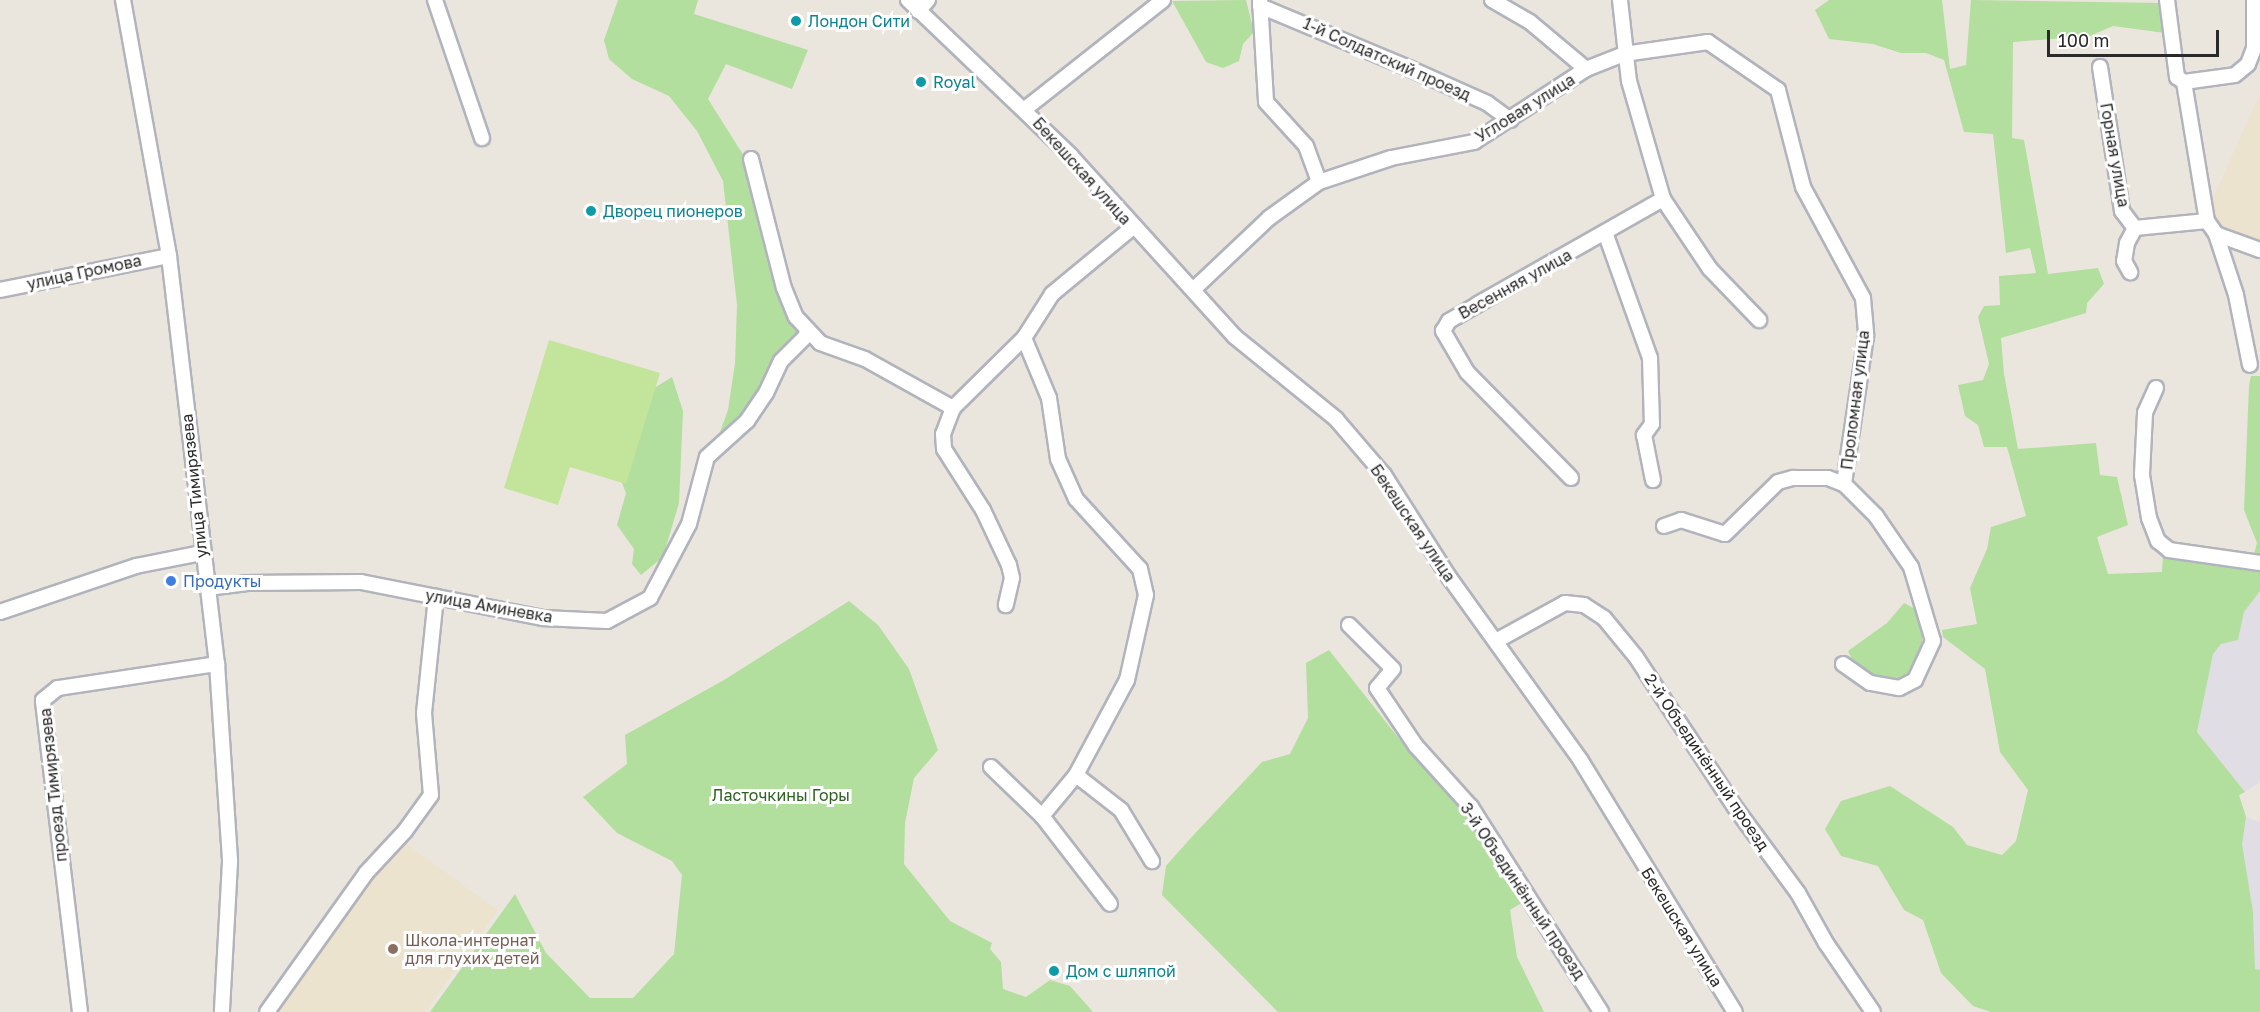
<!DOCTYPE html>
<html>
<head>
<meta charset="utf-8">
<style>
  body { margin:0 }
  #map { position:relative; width:2260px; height:1012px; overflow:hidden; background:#ebe6dd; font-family:"Golos Text",sans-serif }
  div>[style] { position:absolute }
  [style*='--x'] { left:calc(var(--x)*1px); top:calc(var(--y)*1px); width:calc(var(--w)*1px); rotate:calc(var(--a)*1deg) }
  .industrial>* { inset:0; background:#e0dde4 }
  .education>* { inset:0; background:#ece3ce }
  .green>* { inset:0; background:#b2de9e }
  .pitch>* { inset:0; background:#c3e49b }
  .roads { filter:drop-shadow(2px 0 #b1b3bd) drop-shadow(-2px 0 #b1b3bd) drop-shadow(0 2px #b1b3bd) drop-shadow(0 -2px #b1b3bd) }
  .street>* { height:14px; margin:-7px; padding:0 7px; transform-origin:7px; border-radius:7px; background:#fff }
  .dots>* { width:16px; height:16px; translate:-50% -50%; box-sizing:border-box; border:3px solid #fff; border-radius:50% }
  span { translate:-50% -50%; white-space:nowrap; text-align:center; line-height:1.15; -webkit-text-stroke:6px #fff; paint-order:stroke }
  .culture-label { font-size:16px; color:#0d838f }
  .left { translate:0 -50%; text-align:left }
  .street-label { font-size:16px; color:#2a2a2a }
  .shop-label { font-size:16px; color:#366cbe }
  .park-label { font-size:16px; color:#2c6220 }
  .education-label { font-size:16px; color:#785e54 }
  .scale { position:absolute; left:2047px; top:30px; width:172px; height:27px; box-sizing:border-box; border:3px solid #2a2a2a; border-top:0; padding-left:8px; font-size:18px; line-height:21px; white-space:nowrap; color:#2a2a2a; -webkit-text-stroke:4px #fff; paint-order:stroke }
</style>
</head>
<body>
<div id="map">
  <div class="industrial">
    <i style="clip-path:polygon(2260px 591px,2260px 782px,2245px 792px,2197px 732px,2213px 654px,2221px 644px,2238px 640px,2244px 612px)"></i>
    <i style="clip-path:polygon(2246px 817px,2260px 822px,2260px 970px,2255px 969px,2253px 912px,2245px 874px,2230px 875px)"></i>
  </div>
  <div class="education">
    <i style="clip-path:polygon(2260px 93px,2260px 245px,2221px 231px,2208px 209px)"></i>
    <i style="clip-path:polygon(404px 842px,498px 910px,425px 1012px,271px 1012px,369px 878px)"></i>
  </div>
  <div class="green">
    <i style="clip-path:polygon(618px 0,698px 0,694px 14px,808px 50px,792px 89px,726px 64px,708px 99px,742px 153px,778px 286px,798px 332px,742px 419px,716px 443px,728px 410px,735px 363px,737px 305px,723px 181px,697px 131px,669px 96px,632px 79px,609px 59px,604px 40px)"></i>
    <i style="clip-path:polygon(1246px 0,1254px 32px,1243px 44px,1239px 61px,1223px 68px,1206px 62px,1172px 1px)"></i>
    <i style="clip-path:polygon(1829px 0,1942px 0,1950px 69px,1966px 65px,1971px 0,2163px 3px,2165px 33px,2113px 26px,2090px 36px,2013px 42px,2012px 138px,2024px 140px,2048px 274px,2098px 268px,2104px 284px,2087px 303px,2086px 313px,2001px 338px,2004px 374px,2018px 449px,2096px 443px,2100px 475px,2117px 477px,2128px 525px,2097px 537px,2108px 574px,2162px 572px,2163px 554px,2230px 566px,2253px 558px,2257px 543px,2244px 510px,2249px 385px,2251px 376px,2260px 376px,2260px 591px,2244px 612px,2238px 640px,2221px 644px,2213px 654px,2197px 732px,2245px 792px,2239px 795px,2246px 817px,2242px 844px,2253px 912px,2255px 969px,2260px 970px,2260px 1012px,1991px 1012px,1973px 1006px,1941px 973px,1923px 920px,1904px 910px,1878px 866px,1841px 856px,1825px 829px,1841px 801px,1890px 786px,1953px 827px,1967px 845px,2002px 855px,2016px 841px,2028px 790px,2000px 752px,1985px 669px,1943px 637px,1942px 630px,1977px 624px,1970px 588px,1987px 549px,1991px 527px,2026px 516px,2007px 447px,1984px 447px,1978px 425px,1965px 416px,1958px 385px,1983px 380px,1989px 364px,1978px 317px,1984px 306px,2000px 305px,1999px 276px,2036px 273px,2030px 248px,2006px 253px,1993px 134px,1964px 132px,1944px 60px,1926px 53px,1901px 53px,1873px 44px,1829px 39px,1815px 10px)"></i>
    <i style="clip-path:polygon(672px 377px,683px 411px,679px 503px,663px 557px,641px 575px,632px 564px,634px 549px,617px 525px,626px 493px,619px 475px,651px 390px)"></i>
    <i style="clip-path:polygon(849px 601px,878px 625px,909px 669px,938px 750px,914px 778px,905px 823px,904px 864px,950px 921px,992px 943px,990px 949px,1001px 962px,1003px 989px,1026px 997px,1050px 980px,1070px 986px,1093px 1012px,430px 1012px,515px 894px,546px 953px,590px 998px,633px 998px,674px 954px,682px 875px,672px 861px,617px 833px,583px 797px,627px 764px,625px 735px,724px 680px)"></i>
    <i style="clip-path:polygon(1904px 603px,1919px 611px,1923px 630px,1921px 652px,1913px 669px,1900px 680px,1870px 675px,1855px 665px,1848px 651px,1887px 623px)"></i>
    <i style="clip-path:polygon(1329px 650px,1408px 750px,1416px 746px,1471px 807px,1528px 899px,1510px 910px,1517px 957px,1544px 1012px,1278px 1012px,1162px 895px,1166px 866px,1188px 841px,1262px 762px,1290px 754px,1308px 718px,1306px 663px)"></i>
  </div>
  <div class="pitch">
    <i style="clip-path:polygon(549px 340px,660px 373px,626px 484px,570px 467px,558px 505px,504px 488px)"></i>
  </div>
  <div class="roads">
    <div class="street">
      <i style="--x:123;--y:0;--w:260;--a:79.8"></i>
      <i style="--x:169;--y:256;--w:411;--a:83.3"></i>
      <i style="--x:217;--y:664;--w:198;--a:86.2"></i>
      <i style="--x:230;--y:862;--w:150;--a:93.1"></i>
      <i style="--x:435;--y:0;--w:146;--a:71.2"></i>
      <i style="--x:908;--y:0;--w:226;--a:43.7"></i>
      <i style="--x:1071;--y:156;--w:243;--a:47.8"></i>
      <i style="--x:1234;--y:336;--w:132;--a:39.1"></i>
      <i style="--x:1336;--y:419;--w:74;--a:49.4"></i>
      <i style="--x:1384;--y:475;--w:121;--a:57.5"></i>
      <i style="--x:1449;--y:577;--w:226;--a:54.3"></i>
      <i style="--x:1581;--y:761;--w:294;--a:58.5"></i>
      <i style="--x:1260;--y:0;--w:102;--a:86.6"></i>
      <i style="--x:1266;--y:102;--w:59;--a:47.7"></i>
      <i style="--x:1306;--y:146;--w:38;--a:70"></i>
      <i style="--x:1492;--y:0;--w:44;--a:30.1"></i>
      <i style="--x:1530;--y:22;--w:73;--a:40"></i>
      <i style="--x:1620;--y:0;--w:81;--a:83.7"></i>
      <i style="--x:1629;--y:81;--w:123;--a:73.9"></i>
      <i style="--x:1663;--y:199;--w:84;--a:56.1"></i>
      <i style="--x:1710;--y:269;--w:71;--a:46.1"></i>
      <i style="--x:2167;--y:0;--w:78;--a:82.6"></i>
      <i style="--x:2177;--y:77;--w:9;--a:36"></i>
      <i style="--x:2184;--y:82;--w:141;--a:80.6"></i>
      <i style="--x:2207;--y:221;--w:16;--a:55"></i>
      <i style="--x:2216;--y:234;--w:64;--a:71.8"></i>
      <i style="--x:2236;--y:295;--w:71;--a:78.7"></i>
      <i style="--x:1260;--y:6;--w:156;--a:22.6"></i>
      <i style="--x:1404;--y:66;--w:91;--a:24"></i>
      <i style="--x:1487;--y:103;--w:29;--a:36"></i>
      <i style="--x:918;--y:11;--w:15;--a:-48"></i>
      <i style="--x:2100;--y:67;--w:146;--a:81.3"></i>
      <i style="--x:2122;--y:211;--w:21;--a:53"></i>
      <i style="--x:2135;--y:228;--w:17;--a:118"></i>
      <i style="--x:2127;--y:243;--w:18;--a:99"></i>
      <i style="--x:2124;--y:261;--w:13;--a:61"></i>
      <i style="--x:2184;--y:82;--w:51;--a:-7.8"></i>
      <i style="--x:2235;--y:75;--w:17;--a:-40"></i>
      <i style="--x:2248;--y:64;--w:17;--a:-69"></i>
      <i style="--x:2254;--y:48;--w:48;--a:-90"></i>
      <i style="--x:1025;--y:109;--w:176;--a:-38.3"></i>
      <i style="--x:751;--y:159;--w:133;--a:75.7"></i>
      <i style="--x:784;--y:288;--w:31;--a:68"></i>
      <i style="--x:796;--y:317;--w:35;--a:47"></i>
      <i style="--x:820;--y:343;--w:48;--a:19.6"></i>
      <i style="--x:865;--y:359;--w:101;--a:29.1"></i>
      <i style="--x:953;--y:408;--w:100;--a:-44.6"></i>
      <i style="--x:2135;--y:228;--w:72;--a:-5.6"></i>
      <i style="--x:2216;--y:234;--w:47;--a:20"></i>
      <i style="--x:1606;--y:235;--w:131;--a:70.3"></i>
      <i style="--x:1650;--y:358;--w:66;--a:88.3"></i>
      <i style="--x:1652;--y:424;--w:14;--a:126"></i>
      <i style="--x:1644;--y:435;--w:46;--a:78.7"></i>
      <i style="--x:1194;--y:289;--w:103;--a:-43.4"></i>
      <i style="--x:1269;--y:218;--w:62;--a:-35.8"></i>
      <i style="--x:1319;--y:182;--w:76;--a:-18.4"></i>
      <i style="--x:1391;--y:158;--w:85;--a:-10.9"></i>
      <i style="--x:1474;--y:142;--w:134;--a:-33.1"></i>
      <i style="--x:1586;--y:69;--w:41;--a:-21.5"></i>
      <i style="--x:1624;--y:54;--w:85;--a:-8.1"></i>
      <i style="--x:1708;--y:42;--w:85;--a:34.4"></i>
      <i style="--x:1778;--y:90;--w:100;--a:75.5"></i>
      <i style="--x:1803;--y:187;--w:126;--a:61.6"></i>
      <i style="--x:1863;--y:298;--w:38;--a:85"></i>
      <i style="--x:1866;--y:336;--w:150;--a:98.5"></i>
      <i style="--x:0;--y:290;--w:172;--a:-11.4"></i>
      <i style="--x:2156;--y:388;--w:27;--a:114"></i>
      <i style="--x:2145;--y:413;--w:62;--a:92.8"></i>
      <i style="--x:2142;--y:475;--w:44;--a:80.8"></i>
      <i style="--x:2149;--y:518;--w:25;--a:69"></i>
      <i style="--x:2158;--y:541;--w:14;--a:39"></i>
      <i style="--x:2169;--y:550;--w:92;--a:8.1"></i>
      <i style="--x:953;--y:408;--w:28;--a:111"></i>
      <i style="--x:943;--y:434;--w:15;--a:86"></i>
      <i style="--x:944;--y:449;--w:72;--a:57.4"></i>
      <i style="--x:983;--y:510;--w:61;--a:64.7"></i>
      <i style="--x:1009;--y:565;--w:13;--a:77"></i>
      <i style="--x:1012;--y:578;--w:28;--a:103"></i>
      <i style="--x:1571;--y:478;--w:148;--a:-134.5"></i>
      <i style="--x:1467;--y:372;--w:48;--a:-120.3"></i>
      <i style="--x:1443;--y:331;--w:12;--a:-59"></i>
      <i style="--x:1449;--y:321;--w:34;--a:-30"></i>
      <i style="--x:1478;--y:304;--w:213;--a:-29.6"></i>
      <i style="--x:1664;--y:526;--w:18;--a:-19"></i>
      <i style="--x:1681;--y:520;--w:46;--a:17.7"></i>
      <i style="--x:1725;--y:534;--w:74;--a:-44.5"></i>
      <i style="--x:1778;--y:482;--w:16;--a:-15"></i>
      <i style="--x:1793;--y:478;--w:35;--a:0"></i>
      <i style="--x:1828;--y:478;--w:17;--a:21"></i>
      <i style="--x:1844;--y:484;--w:45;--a:45"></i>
      <i style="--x:1876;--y:516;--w:62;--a:55.5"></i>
      <i style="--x:1911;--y:567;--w:77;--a:73.4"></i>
      <i style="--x:1933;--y:641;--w:43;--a:114.8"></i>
      <i style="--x:1915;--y:680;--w:18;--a:153"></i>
      <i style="--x:1899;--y:688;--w:29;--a:-170"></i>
      <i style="--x:1870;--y:683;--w:33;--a:-145"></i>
      <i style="--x:207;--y:588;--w:39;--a:-7"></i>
      <i style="--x:246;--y:583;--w:115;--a:-0.5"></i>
      <i style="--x:361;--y:582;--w:186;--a:11.2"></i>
      <i style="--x:543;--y:618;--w:64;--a:2.7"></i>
      <i style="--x:607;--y:621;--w:49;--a:-28.1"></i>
      <i style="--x:650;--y:598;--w:84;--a:-62.2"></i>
      <i style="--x:689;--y:524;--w:69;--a:-75"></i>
      <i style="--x:707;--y:457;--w:54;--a:-42"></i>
      <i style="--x:747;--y:421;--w:34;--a:-56"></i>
      <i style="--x:766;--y:393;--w:35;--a:-65"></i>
      <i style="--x:781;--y:361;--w:35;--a:-45"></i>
      <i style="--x:806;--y:336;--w:7;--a:-82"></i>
      <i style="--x:0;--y:612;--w:144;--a:-18.7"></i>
      <i style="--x:136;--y:566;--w:66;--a:-11.3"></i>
      <i style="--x:1349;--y:625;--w:62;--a:45"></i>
      <i style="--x:1393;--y:669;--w:25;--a:130"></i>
      <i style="--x:1377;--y:688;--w:70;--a:56.1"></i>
      <i style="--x:1416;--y:746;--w:82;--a:48"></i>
      <i style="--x:1471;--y:807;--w:243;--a:57.6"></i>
      <i style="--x:1496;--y:641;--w:79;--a:-28.8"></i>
      <i style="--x:1565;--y:603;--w:19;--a:6"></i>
      <i style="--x:1584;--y:605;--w:24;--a:33"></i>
      <i style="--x:1604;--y:618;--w:50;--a:50.6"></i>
      <i style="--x:1636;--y:657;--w:183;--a:56.6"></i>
      <i style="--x:1737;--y:810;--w:103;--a:53.7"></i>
      <i style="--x:1798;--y:893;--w:57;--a:60.8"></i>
      <i style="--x:1826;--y:943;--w:83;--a:55.7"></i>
      <i style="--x:991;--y:767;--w:71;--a:43.9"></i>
      <i style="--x:1042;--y:816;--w:111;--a:52.3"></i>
      <i style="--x:1076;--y:775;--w:57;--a:37.9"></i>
      <i style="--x:1121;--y:810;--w:60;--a:58.7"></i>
      <i style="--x:1042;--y:816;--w:53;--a:-50.3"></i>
      <i style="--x:1076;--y:775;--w:108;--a:-61.8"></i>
      <i style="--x:1127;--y:680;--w:87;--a:-77.4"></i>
      <i style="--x:1146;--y:595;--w:27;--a:-103"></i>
      <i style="--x:1140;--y:569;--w:95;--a:-132.4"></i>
      <i style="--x:1076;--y:499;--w:44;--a:-114.2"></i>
      <i style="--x:1058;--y:459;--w:62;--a:-98.4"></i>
      <i style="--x:1049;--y:398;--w:65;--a:-112.6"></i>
      <i style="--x:1024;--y:338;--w:52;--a:-57.5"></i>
      <i style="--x:1052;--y:294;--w:105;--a:-39.6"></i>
      <i style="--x:80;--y:1012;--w:314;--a:-96.8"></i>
      <i style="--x:43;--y:700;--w:19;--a:-39"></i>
      <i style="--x:58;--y:688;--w:161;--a:-8.6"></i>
      <i style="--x:267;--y:1012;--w:171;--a:-54.5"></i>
      <i style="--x:366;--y:873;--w:57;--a:-47.1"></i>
      <i style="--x:405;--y:831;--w:44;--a:-54.2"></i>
      <i style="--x:431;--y:795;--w:82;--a:-94.9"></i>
      <i style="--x:424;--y:713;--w:117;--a:-84.1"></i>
    </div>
  </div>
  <div class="dots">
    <i style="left:796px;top:21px;background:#0f9aa8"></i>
    <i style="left:921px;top:82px;background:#0f9aa8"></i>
    <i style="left:591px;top:211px;background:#0f9aa8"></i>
    <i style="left:171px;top:581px;background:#3f7fe0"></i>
    <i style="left:393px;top:949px;background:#8d6e63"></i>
    <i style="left:1054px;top:971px;background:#0f9aa8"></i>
  </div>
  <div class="culture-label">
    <span class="left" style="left:808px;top:21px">Лондон Сити</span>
    <span class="left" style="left:933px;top:82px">Royal</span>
    <span class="left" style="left:603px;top:211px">Дворец пионеров</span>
    <span class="left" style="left:1066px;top:971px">Дом с шляпой</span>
  </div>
  <div class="street-label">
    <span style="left:1387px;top:59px;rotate:24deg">1-й Солдатский проезд</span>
    <span style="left:1525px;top:108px;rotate:-32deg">Угловая улица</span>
    <span style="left:2115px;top:155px;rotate:80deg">Горная улица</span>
    <span style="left:1082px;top:171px;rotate:48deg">Бекешская улица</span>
    <span style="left:84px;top:272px;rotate:-12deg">улица Громова</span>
    <span style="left:1515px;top:284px;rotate:-29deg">Весенняя улица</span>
    <span style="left:1855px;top:400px;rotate:-83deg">Проломная улица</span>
    <span style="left:194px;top:486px;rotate:-96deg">улица Тимирязева</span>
    <span style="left:1413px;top:523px;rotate:56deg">Бекешская улица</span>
    <span style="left:489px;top:606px;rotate:10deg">улица Аминевка</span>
    <span style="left:1707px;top:762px;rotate:56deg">2-й Объединённый проезд</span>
    <span style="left:53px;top:785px;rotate:-96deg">проезд Тимирязева</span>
    <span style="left:1523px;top:891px;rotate:56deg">3-й Объединённый проезд</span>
    <span style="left:1682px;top:927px;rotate:58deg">Бекешская улица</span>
  </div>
  <div class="shop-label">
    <span class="left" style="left:183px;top:581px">Продукты</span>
  </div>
  <div class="park-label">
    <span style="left:781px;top:795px">Ласточкины Горы</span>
  </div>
  <div class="education-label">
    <span class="left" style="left:405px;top:949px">Школа-интернат<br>для глухих детей</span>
  </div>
  <div class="scale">100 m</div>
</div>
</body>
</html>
